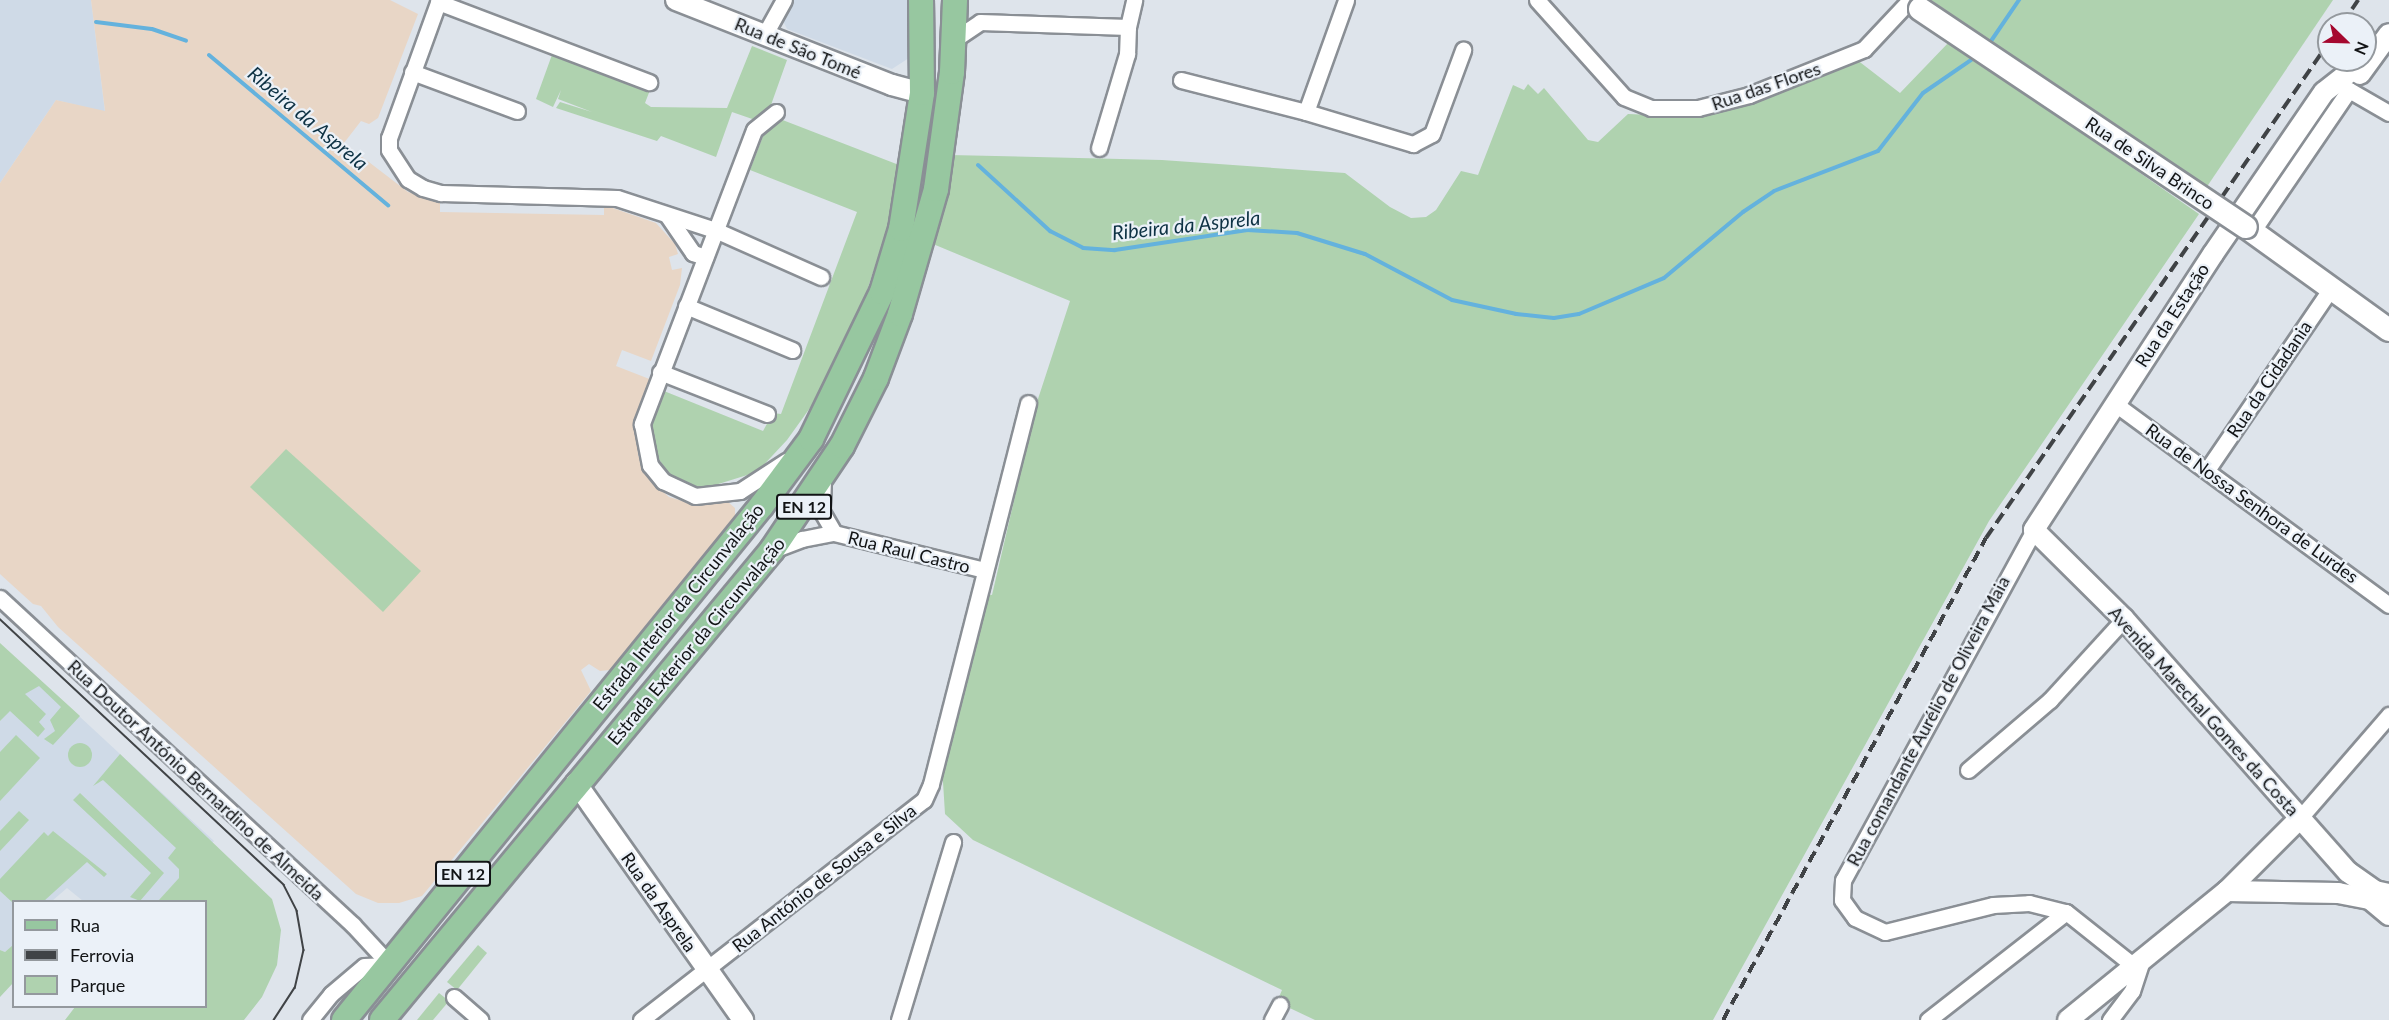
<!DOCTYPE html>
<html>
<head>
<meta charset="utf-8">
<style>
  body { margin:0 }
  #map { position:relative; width:2389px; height:1020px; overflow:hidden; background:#dee4eb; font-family:Lato,sans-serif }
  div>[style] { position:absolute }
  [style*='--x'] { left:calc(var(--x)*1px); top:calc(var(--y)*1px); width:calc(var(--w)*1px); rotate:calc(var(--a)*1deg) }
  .built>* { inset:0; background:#cfdae7 }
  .medical>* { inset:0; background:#e8d6c6 }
  .green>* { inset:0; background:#afd2af }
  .round { border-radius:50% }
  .stream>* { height:4px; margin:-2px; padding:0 2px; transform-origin:2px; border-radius:2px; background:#64b2dd }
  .roads { filter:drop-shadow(2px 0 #8a8f95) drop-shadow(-2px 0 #8a8f95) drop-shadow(0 2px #8a8f95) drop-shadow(0 -2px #8a8f95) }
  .minor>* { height:15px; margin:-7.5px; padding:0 7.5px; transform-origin:7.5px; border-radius:7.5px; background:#fff }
  .tertiary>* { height:20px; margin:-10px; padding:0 10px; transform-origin:10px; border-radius:10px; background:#fff }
  .secondary>* { height:22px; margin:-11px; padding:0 11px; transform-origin:11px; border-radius:11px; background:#fff }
  .primary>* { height:24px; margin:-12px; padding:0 12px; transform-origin:12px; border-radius:12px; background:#97c7a0 }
  .tram>* { height:1.5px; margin:-0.75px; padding:0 0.75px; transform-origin:0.75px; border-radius:0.75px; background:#404346 }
  .rail>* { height:4px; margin-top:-2px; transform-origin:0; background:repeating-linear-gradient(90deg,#404346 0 12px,transparent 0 18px) }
  .bridges { filter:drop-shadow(2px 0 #8a8f95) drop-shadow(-2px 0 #8a8f95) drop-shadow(0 2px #8a8f95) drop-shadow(0 -2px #8a8f95) }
  .secondary-bridge>* { height:22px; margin:-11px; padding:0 11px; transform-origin:11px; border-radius:11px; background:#fff }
  span { translate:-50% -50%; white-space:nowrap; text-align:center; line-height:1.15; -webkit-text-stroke:4.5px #ebf1f8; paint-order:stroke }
  .shield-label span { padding:2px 4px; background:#ebf1f8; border:2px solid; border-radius:4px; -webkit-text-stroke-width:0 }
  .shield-label { font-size:16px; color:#121416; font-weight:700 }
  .street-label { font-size:18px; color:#121416 }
  .water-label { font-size:20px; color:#0e3244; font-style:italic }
  .legend { position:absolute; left:12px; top:900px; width:195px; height:108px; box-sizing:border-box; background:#ebf1f8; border:2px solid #94999e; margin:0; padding:8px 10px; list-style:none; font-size:18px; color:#121416 }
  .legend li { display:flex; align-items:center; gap:12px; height:30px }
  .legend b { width:30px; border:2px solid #94999e }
  .north { position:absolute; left:2317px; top:12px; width:60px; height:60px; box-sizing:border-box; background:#ebf1f8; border:2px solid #94999e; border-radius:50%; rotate:113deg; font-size:16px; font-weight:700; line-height:24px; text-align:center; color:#121416 }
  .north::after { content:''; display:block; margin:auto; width:21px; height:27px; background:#a5082f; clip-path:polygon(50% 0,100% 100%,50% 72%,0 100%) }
</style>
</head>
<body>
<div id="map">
  <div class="built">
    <i style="clip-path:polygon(0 0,91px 0,105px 112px,56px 100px,0 183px)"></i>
    <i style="clip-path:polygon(792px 0,909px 0,912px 56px,892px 69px,787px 29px,782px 19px)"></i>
    <i style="clip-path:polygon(38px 678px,214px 841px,158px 901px,83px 901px,67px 888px,52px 901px,14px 902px,13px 945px,5px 952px,0 950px,0 721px)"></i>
  </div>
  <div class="medical">
    <i style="clip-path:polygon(91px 0,390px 0,418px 14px,378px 118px,369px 124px,361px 121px,344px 143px,408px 192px,440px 202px,440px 212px,604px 215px,604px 205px,656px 223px,675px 244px,678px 254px,669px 257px,672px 270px,682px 268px,680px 285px,651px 361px,622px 350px,616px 366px,652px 380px,637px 421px,638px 455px,653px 483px,669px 497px,693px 504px,728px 502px,735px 508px,735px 516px,610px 670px,600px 671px,589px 664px,581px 670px,591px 691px,422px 896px,399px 903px,378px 903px,356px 894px,58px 627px,41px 606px,33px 604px,0 574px,0 183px,56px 100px,105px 111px)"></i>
  </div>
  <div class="green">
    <i style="clip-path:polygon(1931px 0,2333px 0,2204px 191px)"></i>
    <i style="clip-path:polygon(1950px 41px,2199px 214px,1989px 521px,1713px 1020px,1315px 1020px,1277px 1002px,1282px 990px,973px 840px,945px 814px,942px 766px,986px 594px,992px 595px,1037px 402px,1070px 301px,933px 244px,950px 155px,1162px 160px,1345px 173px,1390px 207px,1411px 218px,1426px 217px,1436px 210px,1461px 171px,1478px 175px,1513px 85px,1524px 90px,1528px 84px,1538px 94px,1544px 88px,1588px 140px,1598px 142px,1628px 114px,1700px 117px,1852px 56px,1900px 93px)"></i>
    <i style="clip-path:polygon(752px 46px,787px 60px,766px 119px,761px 122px,732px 112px,716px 157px,661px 136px,657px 141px,556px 108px,560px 102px,592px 112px,558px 99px,561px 90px,553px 107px,536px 99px,553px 52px,650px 90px,645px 103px,651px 107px,727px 108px)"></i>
    <i style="clip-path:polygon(780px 119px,899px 165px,889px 223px,864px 300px,820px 394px,787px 440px,757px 472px,699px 490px,671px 478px,655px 453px,652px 426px,664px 391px,763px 431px,773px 413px,781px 414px,857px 212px,750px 170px,765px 131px)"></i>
    <i style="clip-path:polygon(286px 449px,421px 571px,383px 612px,250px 487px)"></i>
    <i style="clip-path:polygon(0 643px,80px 716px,53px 745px,44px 739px,55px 731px,50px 720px,61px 707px,39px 686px,25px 694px,46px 714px,39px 722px,45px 729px,38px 737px,10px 711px,0 721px)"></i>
    <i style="clip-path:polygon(16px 735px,40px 758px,0 801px,0 752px)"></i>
    <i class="round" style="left:68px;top:743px;width:24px;height:24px"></i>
    <i style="clip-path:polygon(120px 754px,272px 899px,281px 930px,277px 965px,262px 997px,244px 1020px,65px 1020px,75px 1007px,206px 1006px,206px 902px,158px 901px,179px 878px,179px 869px,168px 858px,176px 848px,103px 780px,93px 786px)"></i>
    <i style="clip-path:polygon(80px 793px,164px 873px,140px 901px,130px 897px,151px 873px,73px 800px)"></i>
    <i style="clip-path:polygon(19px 811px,29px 820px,0 851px,0 831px)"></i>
    <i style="clip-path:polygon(53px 831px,107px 874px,104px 877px,87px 862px,44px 901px,13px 903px,0 891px,0 879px,44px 832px,48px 836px)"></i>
    <i style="clip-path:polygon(13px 945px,13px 983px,0 997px,0 950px,5px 952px)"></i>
    <i style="clip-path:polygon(478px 945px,487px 953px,457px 990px,447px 982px)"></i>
    <i style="clip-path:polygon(439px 993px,449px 1001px,433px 1020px,417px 1020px)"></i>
  </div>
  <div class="stream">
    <i style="--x:96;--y:22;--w:56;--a:7.1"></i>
    <i style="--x:152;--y:29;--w:36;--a:19"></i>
    <i style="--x:1991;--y:41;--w:50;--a:-55.7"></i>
    <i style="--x:209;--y:55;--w:234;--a:40"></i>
    <i style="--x:978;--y:165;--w:98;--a:42.5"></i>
    <i style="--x:1050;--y:231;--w:37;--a:27"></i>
    <i style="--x:1083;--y:248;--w:32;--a:4"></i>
    <i style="--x:1115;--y:250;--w:134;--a:-8.6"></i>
    <i style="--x:1247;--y:230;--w:50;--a:3.4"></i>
    <i style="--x:1297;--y:233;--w:71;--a:17.2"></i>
    <i style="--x:1365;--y:254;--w:98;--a:27.9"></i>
    <i style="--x:1452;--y:300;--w:66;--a:12.3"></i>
    <i style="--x:1516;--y:314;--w:38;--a:6"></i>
    <i style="--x:1554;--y:318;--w:25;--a:-9"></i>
    <i style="--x:1579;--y:314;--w:92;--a:-23"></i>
    <i style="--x:1664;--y:278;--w:103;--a:-39.9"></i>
    <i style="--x:1743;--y:212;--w:37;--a:-34"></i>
    <i style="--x:1774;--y:191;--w:111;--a:-21"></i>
    <i style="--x:1878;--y:151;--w:73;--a:-52.2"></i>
    <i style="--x:1923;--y:93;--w:62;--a:-34.5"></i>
  </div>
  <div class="roads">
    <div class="minor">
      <i style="--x:439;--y:0;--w:147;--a:109.9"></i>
      <i style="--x:389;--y:138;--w:12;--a:90"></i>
      <i style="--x:389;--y:150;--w:35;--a:57"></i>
      <i style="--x:408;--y:179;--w:17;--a:31"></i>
      <i style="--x:423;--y:188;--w:19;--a:16"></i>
      <i style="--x:441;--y:193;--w:176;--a:1.6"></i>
      <i style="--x:617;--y:198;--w:103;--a:18.1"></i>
      <i style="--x:715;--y:230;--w:116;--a:23.9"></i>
      <i style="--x:1537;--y:0;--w:130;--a:48.1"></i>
      <i style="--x:1624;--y:97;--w:29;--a:22"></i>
      <i style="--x:1651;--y:108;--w:47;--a:0"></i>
      <i style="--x:1698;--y:108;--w:53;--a:-14.3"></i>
      <i style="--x:1749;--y:95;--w:124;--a:-21.8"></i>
      <i style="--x:1864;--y:49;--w:67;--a:-46.8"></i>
      <i style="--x:438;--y:2;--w:226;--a:20.8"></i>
      <i style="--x:1128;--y:27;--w:28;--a:-77"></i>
      <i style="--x:765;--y:34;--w:39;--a:-61"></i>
      <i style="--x:955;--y:39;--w:30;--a:-34"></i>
      <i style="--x:980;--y:22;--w:148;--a:1.9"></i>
      <i style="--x:1128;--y:27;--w:27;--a:92"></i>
      <i style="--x:1127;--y:54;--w:98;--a:106.6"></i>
      <i style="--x:412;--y:72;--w:112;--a:20.4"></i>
      <i style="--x:1181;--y:80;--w:129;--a:14.4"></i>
      <i style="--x:1306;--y:112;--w:112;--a:16.7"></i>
      <i style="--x:1413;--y:144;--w:21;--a:-28"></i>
      <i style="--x:1432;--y:134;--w:90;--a:-69.7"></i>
      <i style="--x:776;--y:112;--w:28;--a:141"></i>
      <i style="--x:754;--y:130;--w:315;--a:110.9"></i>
      <i style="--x:642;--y:424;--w:42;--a:79"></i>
      <i style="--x:650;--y:465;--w:21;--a:51"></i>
      <i style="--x:663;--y:481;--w:35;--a:25"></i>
      <i style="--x:695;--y:496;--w:45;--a:-6.3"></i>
      <i style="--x:740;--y:491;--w:55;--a:-33.1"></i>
      <i style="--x:1306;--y:112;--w:119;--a:-70.3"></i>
      <i style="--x:667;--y:215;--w:46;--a:55.6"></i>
      <i style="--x:693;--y:253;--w:13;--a:18"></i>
      <i style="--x:2252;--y:232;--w:172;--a:-55.7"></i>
      <i style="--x:2349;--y:90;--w:46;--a:29.9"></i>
      <i style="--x:686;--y:306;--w:115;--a:22.5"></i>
      <i style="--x:660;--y:372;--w:115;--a:21.4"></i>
      <i style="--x:2114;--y:403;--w:341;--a:36.3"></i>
      <i style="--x:2207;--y:470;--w:220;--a:-55.7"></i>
      <i style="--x:823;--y:479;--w:33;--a:92"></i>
      <i style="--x:822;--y:512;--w:24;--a:60"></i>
      <i style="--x:2034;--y:530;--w:399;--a:118.6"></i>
      <i style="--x:1843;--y:880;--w:20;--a:93"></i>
      <i style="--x:1842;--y:900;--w:22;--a:54"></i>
      <i style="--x:1855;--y:918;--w:33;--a:25"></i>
      <i style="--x:1885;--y:932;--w:111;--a:-14"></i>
      <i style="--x:1993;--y:905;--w:36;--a:-3"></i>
      <i style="--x:2029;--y:903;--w:38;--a:14"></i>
      <i style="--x:2066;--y:912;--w:87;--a:38.5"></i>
      <i style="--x:773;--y:550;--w:31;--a:-21"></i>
      <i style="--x:802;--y:539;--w:33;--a:-11"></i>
      <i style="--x:834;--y:533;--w:155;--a:13.8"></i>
      <i style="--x:0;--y:598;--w:481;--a:42.8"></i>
      <i style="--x:353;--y:925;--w:54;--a:47.2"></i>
      <i style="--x:1968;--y:770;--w:108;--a:-40.5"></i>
      <i style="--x:2050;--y:700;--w:110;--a:-47.6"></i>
      <i style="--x:2299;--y:819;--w:138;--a:-49.1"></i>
      <i style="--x:454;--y:997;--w:35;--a:41"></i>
      <i style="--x:310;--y:1020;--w:33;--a:-51"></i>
      <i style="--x:331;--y:994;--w:43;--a:-40.3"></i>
      <i style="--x:364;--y:966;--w:26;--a:-2"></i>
      <i style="--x:641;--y:1020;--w:358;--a:-37.9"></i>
      <i style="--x:924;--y:800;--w:17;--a:-66"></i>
      <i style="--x:931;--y:784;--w:393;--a:-75.7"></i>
      <i style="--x:899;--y:1020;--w:186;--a:-73.1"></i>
      <i style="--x:1272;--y:1020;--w:17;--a:-62"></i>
      <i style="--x:1928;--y:1020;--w:175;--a:-38"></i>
      <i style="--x:2110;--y:1020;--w:36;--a:-53"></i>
      <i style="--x:2132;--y:991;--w:33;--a:-72"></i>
    </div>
    <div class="tertiary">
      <i style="--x:676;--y:0;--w:232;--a:21.5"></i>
      <i style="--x:892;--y:85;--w:31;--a:15"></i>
      <i style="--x:2365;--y:60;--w:52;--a:142"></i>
      <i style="--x:2324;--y:92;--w:196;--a:124.4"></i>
      <i style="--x:2213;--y:254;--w:329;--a:123"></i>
      <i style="--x:2034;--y:530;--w:127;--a:44.7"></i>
      <i style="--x:2124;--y:619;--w:338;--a:48.5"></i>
      <i style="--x:2348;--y:872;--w:33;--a:35"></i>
      <i style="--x:2375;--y:891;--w:14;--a:12"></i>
      <i style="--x:2360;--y:74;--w:49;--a:-54.1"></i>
      <i style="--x:576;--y:783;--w:290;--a:54.8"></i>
      <i style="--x:2227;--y:891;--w:111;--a:1"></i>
      <i style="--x:2338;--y:893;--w:33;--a:11"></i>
      <i style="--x:2370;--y:899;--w:25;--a:40"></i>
      <i style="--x:2068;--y:1020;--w:205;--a:-39.1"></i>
      <i style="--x:2227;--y:891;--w:102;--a:-45"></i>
    </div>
    <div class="secondary">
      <i style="--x:2246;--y:227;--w:176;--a:35.8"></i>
    </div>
    <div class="primary">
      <i style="--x:344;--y:1020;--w:663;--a:-50.94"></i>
      <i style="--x:762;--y:505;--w:82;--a:-53.4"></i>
      <i style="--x:811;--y:439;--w:163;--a:-64.2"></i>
      <i style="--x:882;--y:292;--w:66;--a:-73.2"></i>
      <i style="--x:901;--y:229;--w:138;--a:-81.2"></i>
      <i style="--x:922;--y:93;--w:93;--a:-90.6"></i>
      <i style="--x:382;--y:1020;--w:611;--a:-50.31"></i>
      <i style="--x:772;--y:550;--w:125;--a:-56.1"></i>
      <i style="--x:842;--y:446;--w:76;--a:-63.4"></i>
      <i style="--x:876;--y:378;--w:68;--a:-69.4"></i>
      <i style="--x:900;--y:314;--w:130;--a:-73.9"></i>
      <i style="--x:936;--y:189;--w:118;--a:-82.2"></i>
      <i style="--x:952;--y:72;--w:72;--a:-87.6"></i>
    </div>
  </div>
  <div class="tram">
    <i style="--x:0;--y:619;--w:389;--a:43.1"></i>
    <i style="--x:284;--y:885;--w:29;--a:63"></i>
    <i style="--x:297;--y:911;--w:40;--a:80"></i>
    <i style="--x:304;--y:950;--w:39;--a:103"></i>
    <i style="--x:295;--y:988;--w:38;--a:123"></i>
  </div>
  <div class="rail">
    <i style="--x:2342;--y:24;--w:29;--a:-56"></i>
    <i style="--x:1723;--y:1020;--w:549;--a:-61.38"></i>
    <i style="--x:1986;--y:538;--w:603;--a:-55.33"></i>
  </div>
  <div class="bridges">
    <div class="secondary-bridge">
      <i style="--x:1920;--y:9;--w:392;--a:33.8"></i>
    </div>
  </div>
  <div class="shield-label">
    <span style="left:804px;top:507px">EN 12</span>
    <span style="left:463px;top:874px">EN 12</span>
  </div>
  <div class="street-label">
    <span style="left:798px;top:48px;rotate:22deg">Rua de São Tomé</span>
    <span style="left:1766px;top:86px;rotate:-19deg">Rua das Flores</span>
    <span style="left:2150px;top:163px;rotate:34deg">Rua de Silva Brinco</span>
    <span style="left:2172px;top:315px;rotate:-57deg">Rua da Estação</span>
    <span style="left:2269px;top:379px;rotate:-56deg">Rua da Cidadania</span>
    <span style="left:2252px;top:503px;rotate:36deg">Rua de Nossa Senhora de Lurdes</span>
    <span style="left:909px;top:552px;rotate:14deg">Rua Raul Castro</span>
    <span style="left:678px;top:607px;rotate:-51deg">Estrada Interior da Circunvalação</span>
    <span style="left:696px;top:641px;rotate:-50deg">Estrada Exterior da Circunvalação</span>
    <span style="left:2204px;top:711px;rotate:48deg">Avenida Marechal Gomes da Costa</span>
    <span style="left:1928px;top:721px;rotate:-62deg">Rua comandante Aurélio de Oliveira Maia</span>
    <span style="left:196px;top:780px;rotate:43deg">Rua Doutor António Bernardino de Almeida</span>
    <span style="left:824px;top:878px;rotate:-38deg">Rua António de Sousa e Silva</span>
    <span style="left:659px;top:902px;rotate:55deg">Rua da Asprela</span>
  </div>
  <div class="water-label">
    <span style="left:308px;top:118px;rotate:40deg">Ribeira da Asprela</span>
    <span style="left:1186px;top:225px;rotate:-6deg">Ribeira da Asprela</span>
  </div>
  <ul class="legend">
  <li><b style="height:8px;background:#97c7a0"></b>Rua</li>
  <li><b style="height:8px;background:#404346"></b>Ferrovia</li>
  <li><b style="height:16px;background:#afd2af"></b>Parque</li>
  </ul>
  <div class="north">N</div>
</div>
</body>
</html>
